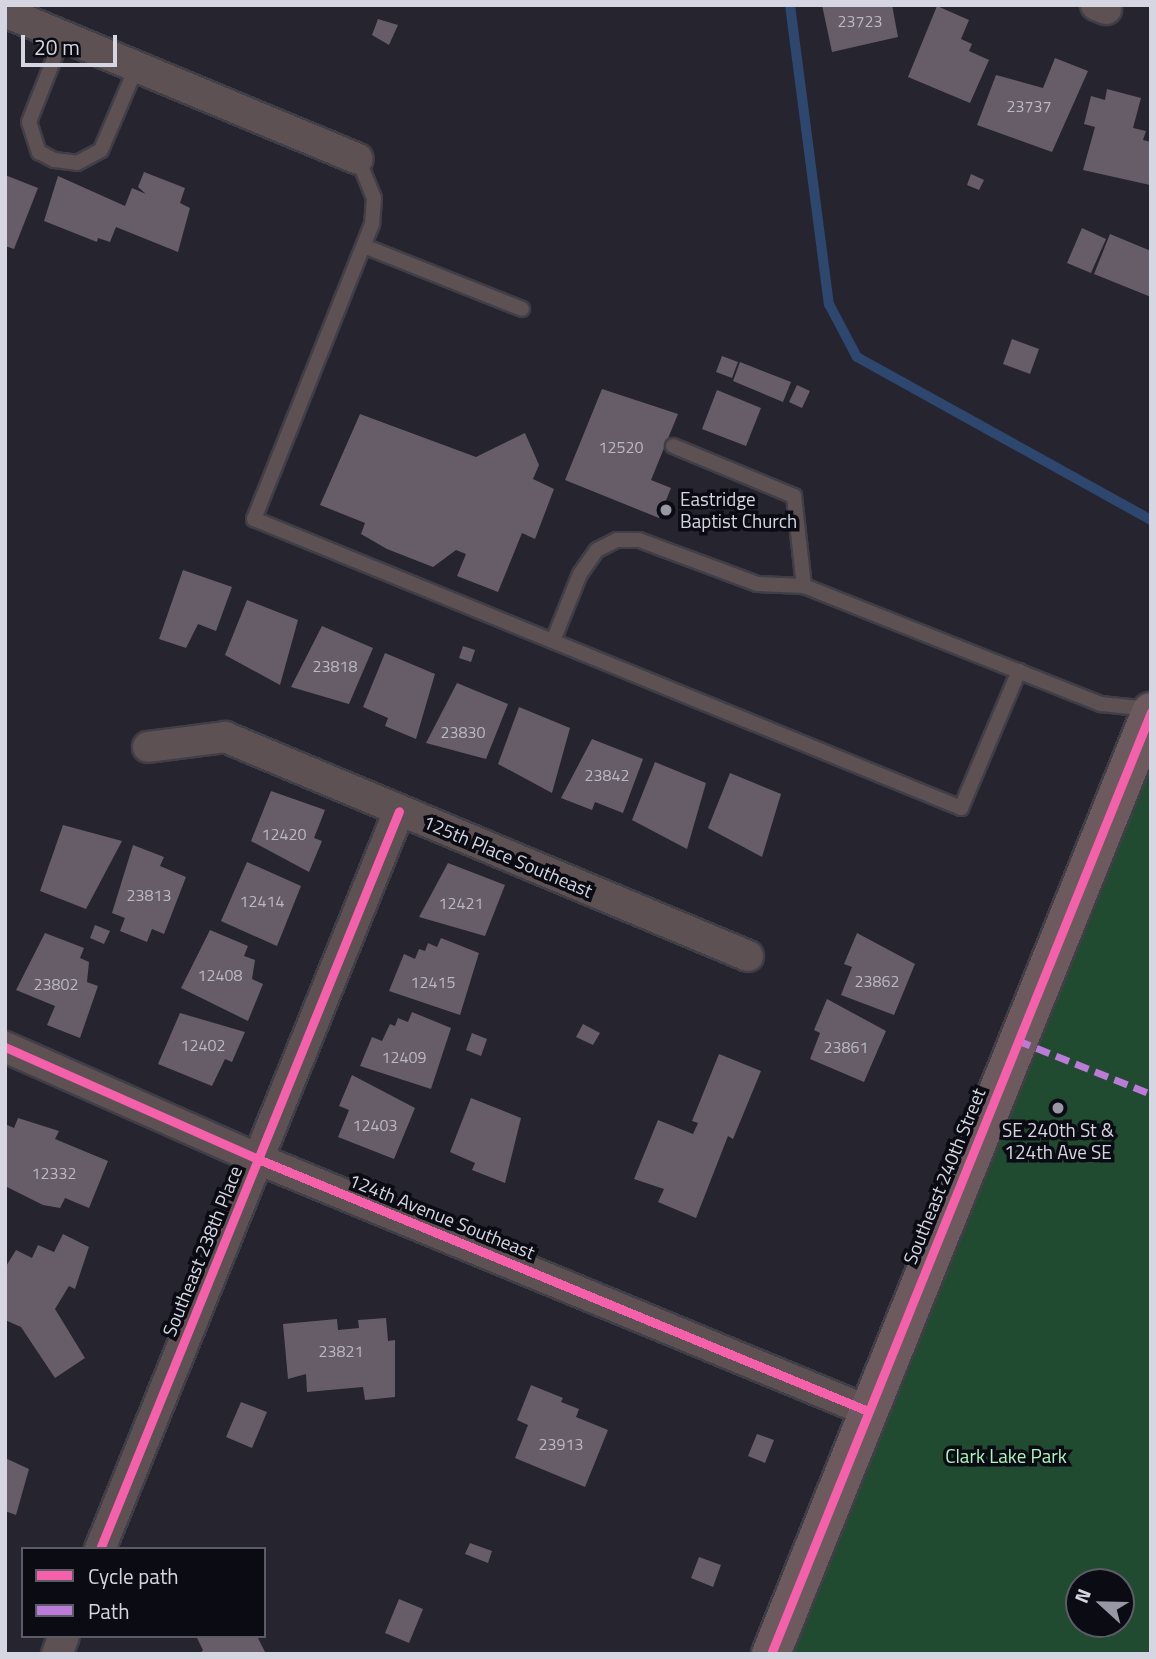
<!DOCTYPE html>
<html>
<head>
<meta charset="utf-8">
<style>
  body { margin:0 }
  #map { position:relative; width:1156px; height:1659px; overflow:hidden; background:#26242f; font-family:"Titillium Web",sans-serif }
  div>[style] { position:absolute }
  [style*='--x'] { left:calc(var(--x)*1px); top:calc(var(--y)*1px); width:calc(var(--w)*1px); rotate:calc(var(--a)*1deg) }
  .green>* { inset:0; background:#214b30 }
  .stream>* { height:10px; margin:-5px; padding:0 5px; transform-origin:5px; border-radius:5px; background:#2d476e }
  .building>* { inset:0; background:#675d68 }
  .roads { filter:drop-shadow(2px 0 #403e47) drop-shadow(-2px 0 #403e47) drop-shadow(0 2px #403e47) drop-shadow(0 -2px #403e47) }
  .service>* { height:14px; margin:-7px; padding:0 7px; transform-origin:7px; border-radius:7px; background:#5e5154 }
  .minor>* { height:30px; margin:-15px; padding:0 15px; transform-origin:15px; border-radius:15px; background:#5e5154 }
  .secondary>* { height:38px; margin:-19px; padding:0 19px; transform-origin:19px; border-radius:19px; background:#6c5a5e }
  .quiet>* { height:7px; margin-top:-3.5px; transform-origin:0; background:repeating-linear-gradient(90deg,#bd7bd9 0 14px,transparent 0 21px) }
  .cycleway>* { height:9px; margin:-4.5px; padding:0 4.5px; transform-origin:4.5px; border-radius:4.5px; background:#f560ab }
  .dots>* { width:19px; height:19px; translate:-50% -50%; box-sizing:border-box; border:4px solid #0b0b13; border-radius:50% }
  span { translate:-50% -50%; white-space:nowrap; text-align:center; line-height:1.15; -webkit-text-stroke:7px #0b0b13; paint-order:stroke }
  .number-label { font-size:16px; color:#bab8c4 }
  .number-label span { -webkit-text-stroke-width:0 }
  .poi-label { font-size:19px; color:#d6d6e3 }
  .left { translate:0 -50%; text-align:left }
  .street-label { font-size:19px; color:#d6d6e3 }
  .park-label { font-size:19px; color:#aaf6be }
  .frame { position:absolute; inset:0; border:7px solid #d6d6e3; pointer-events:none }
  .legend { position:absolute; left:21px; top:1547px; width:245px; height:91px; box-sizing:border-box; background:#0b0b13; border:2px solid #5c5c66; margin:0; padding:9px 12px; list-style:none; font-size:21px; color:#d6d6e3 }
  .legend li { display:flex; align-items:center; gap:14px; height:35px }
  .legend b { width:35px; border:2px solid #5c5c66 }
  .north { position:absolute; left:1065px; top:1568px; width:70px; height:70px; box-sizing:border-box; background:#0b0b13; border:2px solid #5c5c66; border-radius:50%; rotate:292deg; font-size:19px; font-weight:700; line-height:28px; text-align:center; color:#d6d6e3 }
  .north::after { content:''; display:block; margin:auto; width:24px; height:32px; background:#9898a4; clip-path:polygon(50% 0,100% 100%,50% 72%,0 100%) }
  .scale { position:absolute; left:21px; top:35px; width:96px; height:32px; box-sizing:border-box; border:4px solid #d6d6e3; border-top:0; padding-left:9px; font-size:21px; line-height:24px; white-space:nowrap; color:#d6d6e3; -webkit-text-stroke:5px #0b0b13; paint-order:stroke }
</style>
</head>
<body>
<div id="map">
  <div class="green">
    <i style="clip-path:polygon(evenodd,1151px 712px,1151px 1654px,771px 1654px,1151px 712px,1079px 1582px,1121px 1582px,1121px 1624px,1079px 1624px,1079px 1582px)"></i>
  </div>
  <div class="stream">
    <i style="--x:790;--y:5;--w:302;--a:82.6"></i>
    <i style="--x:829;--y:304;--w:60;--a:62.2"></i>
    <i style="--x:857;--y:357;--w:336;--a:29"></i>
  </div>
  <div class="building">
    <i style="clip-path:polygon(822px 5px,892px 5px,898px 37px,832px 52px)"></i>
    <i style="clip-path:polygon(937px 6px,969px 20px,961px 39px,972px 44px,969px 51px,989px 60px,970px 103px,908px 77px)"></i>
    <i style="clip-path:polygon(378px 19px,398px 25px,389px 45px,372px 35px)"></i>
    <i style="clip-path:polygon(1055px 58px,1088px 71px,1052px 152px,977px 125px,996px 75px,1043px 88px)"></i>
    <i style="clip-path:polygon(1107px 89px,1141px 98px,1133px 128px,1146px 131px,1143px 140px,1151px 142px,1150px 185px,1083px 170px,1095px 127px,1084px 124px,1091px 96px,1105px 100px)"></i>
    <i style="clip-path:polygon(144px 172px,185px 188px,180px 203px,190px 208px,178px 252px,116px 227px,110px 242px,98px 238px,97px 242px,44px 221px,58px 176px,125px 206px,132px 188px,146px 194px,138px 187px)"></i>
    <i style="clip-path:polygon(971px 174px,984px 180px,979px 190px,967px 185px)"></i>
    <i style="clip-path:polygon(5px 175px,38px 188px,14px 249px,5px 246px)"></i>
    <i style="clip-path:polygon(1082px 228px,1106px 239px,1091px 273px,1067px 263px)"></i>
    <i style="clip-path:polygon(1110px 234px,1151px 251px,1151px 297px,1094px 274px)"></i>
    <i style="clip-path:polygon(1012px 339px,1039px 349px,1030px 374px,1003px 364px)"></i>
    <i style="clip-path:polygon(722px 356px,738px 362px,732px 378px,716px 372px)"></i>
    <i style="clip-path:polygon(740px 362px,791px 382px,783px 402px,733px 381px)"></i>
    <i style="clip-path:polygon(797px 385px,810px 391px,802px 408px,789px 402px)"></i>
    <i style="clip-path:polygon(602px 389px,678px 414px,651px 480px,671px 488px,659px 518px,565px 480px)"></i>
    <i style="clip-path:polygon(717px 390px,761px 408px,746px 446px,702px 429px)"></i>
    <i style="clip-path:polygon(360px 414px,476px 457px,525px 433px,539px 465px,533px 479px,554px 489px,535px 539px,522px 533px,498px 592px,457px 576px,466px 554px,456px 550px,433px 567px,387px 549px,361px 534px,365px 523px,320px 505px)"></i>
    <i style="clip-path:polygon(183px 570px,232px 587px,216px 631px,198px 624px,186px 648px,159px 639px)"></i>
    <i style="clip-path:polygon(247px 600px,298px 620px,280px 685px,225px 655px)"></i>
    <i style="clip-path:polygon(322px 626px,373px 648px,349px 704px,291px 687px)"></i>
    <i style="clip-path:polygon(463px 646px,475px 650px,471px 662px,459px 658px)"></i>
    <i style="clip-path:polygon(385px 653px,435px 674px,416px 739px,385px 726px,388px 718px,363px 707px)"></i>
    <i style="clip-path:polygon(457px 683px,508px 704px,486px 759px,426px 743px)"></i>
    <i style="clip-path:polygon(519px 707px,570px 728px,552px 793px,498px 764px)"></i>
    <i style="clip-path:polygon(592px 739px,643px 759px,623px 813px,595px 802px,592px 810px,561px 798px)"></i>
    <i style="clip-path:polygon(655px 762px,706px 783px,687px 849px,632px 820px)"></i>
    <i style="clip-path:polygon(730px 773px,781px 794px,762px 857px,708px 828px)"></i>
    <i style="clip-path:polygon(271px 791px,325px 810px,314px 838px,322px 841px,309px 872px,251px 841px)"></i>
    <i style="clip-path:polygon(63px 825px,122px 841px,86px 909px,40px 891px)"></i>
    <i style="clip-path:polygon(133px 845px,164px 857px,160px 866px,186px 877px,164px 934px,152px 929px,147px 942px,120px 931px,125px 918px,112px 913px)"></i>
    <i style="clip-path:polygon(247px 862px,301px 886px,277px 946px,221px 921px)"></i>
    <i style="clip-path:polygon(448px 863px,505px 885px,485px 936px,419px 917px)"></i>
    <i style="clip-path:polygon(95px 925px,110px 931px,104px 944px,90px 938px)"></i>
    <i style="clip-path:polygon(210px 930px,248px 946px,244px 956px,255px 960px,252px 979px,263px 984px,248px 1021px,181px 988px)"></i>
    <i style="clip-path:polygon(45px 933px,84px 948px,80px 958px,89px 962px,87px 982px,98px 986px,80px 1038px,47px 1025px,55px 1006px,16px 990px)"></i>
    <i style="clip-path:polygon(857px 933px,915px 964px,894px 1015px,841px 995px,852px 967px,844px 964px)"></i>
    <i style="clip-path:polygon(441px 938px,479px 953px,460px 1015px,389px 991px,404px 954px,415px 959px,419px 949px,425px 951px,428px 943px,437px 947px)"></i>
    <i style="clip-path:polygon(827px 999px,886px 1031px,864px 1082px,810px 1059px,820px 1033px,814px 1030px)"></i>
    <i style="clip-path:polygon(412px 1012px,451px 1028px,431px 1089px,360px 1066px,372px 1037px,382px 1041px,390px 1024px,395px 1026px,398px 1018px,408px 1022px)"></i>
    <i style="clip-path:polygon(180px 1013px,245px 1032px,232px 1062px,225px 1059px,212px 1086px,158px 1064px)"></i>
    <i style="clip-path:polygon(583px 1024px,600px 1033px,593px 1045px,576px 1037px)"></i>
    <i style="clip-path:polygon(472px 1033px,487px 1039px,481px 1056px,466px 1050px)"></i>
    <i style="clip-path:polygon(719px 1054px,761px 1071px,733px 1139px,728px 1136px,696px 1218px,658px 1202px,664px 1189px,634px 1179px,658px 1120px,693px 1134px,698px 1123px,692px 1121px)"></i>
    <i style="clip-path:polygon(352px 1075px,415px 1108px,394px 1159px,338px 1137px,349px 1110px,339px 1106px)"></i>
    <i style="clip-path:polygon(471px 1098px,521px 1118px,505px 1183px,472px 1170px,475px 1163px,450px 1152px)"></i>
    <i style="clip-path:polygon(18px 1118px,59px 1131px,55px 1139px,108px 1161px,89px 1208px,65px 1198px,60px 1208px,43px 1205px,5px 1186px,5px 1124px,14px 1128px)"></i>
    <i style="clip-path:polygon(63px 1234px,89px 1247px,75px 1289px,69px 1286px,55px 1309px,85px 1358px,55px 1378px,21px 1327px,5px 1320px,5px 1268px,16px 1250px,32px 1258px,38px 1245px,54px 1252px)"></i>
    <i style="clip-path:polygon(386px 1318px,388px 1341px,395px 1340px,395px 1397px,365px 1400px,363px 1387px,307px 1392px,306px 1374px,288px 1379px,283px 1324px,337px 1319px,338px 1330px,359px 1328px,358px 1320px)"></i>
    <i style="clip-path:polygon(531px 1385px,563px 1398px,561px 1402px,579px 1409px,576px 1417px,608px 1430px,585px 1487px,515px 1458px,528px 1425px,517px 1420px)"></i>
    <i style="clip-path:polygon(241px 1402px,267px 1412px,252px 1448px,226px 1437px)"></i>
    <i style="clip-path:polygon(757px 1434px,774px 1440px,765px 1463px,748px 1456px)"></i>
    <i style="clip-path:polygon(5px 1458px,29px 1469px,16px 1515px,5px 1511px)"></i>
    <i style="clip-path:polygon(470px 1543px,492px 1551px,488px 1563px,465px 1554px)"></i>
    <i style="clip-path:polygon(699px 1557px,721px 1565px,713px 1587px,691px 1578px)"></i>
    <i style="clip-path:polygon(399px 1599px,423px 1609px,409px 1643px,385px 1633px)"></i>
    <i style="clip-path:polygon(196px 1636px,257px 1636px,266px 1654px,200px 1654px,203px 1650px)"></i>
  </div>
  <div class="roads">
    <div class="service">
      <i style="--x:63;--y:36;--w:92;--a:111.6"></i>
      <i style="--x:29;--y:122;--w:32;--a:72"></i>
      <i style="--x:39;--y:152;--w:17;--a:28"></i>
      <i style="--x:54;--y:160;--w:23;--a:7"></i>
      <i style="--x:77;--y:163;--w:27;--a:-28"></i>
      <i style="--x:101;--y:150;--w:91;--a:-66.8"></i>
      <i style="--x:358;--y:159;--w:42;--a:67.7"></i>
      <i style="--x:374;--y:198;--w:26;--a:94"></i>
      <i style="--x:372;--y:224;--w:318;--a:111.8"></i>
      <i style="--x:254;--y:519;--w:764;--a:22.23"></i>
      <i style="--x:961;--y:808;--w:149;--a:-67.1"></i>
      <i style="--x:364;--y:246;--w:170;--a:21.7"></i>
      <i style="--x:673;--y:446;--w:131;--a:22.5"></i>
      <i style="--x:794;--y:496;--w:91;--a:83.7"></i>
      <i style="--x:553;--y:641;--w:72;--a:-68.1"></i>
      <i style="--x:580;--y:574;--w:29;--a:-55"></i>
      <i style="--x:597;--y:550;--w:22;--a:-27"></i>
      <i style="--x:617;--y:540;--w:22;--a:0"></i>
      <i style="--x:639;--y:540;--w:126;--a:20.4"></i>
      <i style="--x:757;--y:584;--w:47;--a:2.4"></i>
      <i style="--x:804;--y:586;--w:320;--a:21.7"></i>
      <i style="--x:1101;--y:704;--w:48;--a:5.9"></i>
    </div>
    <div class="minor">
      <i style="--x:1096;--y:5;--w:11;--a:22"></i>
      <i style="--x:5;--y:12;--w:382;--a:22.6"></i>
      <i style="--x:148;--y:747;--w:78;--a:-7.4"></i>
      <i style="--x:225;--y:737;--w:567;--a:22.72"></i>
      <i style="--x:5;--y:1047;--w:277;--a:23.9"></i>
      <i style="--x:258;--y:1159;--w:660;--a:22.45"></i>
      <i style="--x:100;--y:1549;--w:796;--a:-67.94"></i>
      <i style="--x:57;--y:1654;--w:19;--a:-69"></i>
    </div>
    <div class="secondary">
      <i style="--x:771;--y:1654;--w:1016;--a:-68.03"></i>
    </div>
  </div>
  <div class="quiet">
    <i style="--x:1017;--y:1040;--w:144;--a:21.9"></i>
  </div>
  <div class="cycleway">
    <i style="--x:5;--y:1047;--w:277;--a:23.9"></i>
    <i style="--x:258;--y:1159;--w:660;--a:22.45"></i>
    <i style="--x:100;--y:1549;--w:796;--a:-67.94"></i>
    <i style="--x:771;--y:1654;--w:1016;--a:-68.03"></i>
  </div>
  <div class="dots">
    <i style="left:666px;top:510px;background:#9898a4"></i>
    <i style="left:1058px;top:1108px;background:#9898a4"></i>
  </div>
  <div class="number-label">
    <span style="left:860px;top:21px">23723</span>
    <span style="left:1029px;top:106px">23737</span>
    <span style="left:621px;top:447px">12520</span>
    <span style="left:335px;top:666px">23818</span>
    <span style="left:463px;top:732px">23830</span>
    <span style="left:607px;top:775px">23842</span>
    <span style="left:284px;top:834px">12420</span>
    <span style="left:149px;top:895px">23813</span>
    <span style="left:262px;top:901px">12414</span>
    <span style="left:461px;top:903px">12421</span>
    <span style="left:220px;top:975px">12408</span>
    <span style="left:877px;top:981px">23862</span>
    <span style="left:433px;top:982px">12415</span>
    <span style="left:56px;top:984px">23802</span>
    <span style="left:203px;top:1045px">12402</span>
    <span style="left:846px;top:1047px">23861</span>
    <span style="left:404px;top:1057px">12409</span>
    <span style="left:375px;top:1125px">12403</span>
    <span style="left:54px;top:1173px">12332</span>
    <span style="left:341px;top:1351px">23821</span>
    <span style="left:561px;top:1444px">23913</span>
  </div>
  <div class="poi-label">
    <span class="left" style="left:680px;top:510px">Eastridge<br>Baptist Church</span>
    <span style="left:1058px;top:1141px">SE 240th St &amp;<br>124th Ave SE</span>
  </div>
  <div class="street-label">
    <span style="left:508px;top:856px;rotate:23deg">125th Place Southeast</span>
    <span style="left:944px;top:1176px;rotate:-68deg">Southeast 240th Street</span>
    <span style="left:442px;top:1216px;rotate:22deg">124th Avenue Southeast</span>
    <span style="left:202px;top:1251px;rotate:-68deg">Southeast 238th Place</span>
  </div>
  <div class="park-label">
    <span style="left:1006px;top:1456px">Clark Lake Park</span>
  </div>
  <div class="frame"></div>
  <ul class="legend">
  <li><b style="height:9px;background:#f560ab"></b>Cycle path</li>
  <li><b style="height:9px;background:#bd7bd9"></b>Path</li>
  </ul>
  <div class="north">N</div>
  <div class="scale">20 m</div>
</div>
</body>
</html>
